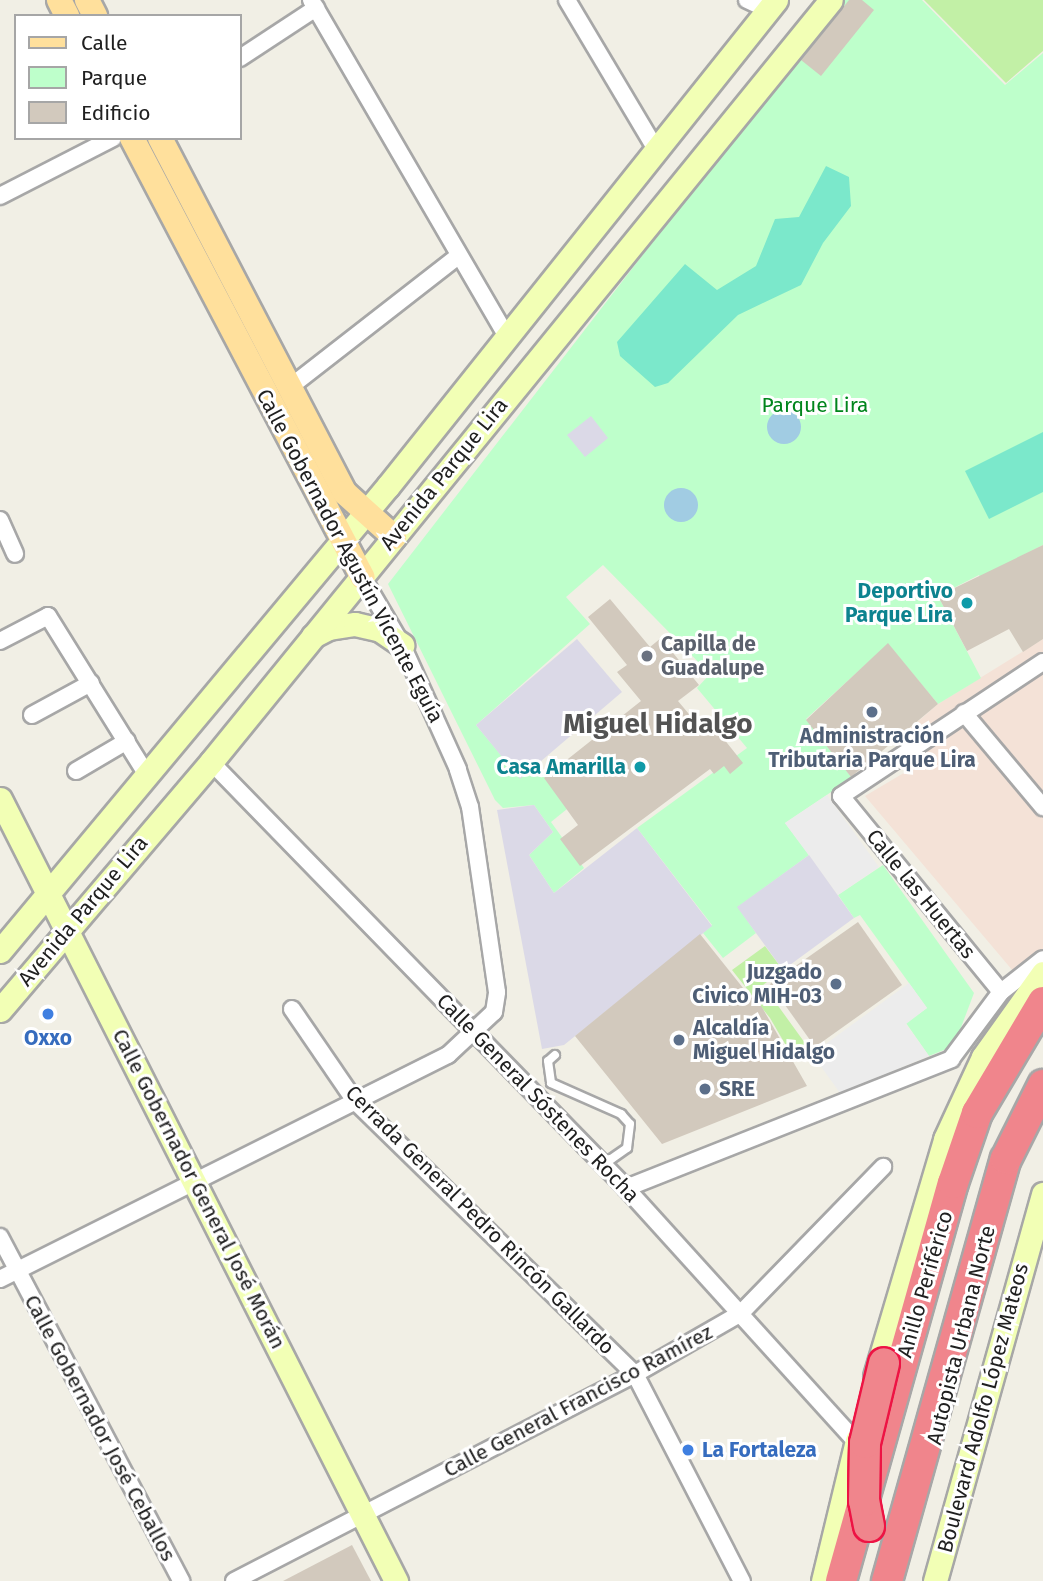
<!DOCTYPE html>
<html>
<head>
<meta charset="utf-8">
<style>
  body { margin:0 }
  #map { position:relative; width:1043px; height:1581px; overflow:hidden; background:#f1efe5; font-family:"Fira Sans",sans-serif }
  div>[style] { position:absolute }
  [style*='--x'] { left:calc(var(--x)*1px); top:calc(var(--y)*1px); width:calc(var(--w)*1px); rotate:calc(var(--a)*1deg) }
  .military>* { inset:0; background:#f4e2d7 }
  .grass>* { inset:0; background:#c2f0a6 }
  .park>* { inset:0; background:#beffcb }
  .pitch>* { inset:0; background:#7be8cb }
  .parking>* { inset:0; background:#ececec }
  .plaza>* { inset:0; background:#dbd9e7 }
  .water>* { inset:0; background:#a1cce3 }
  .round { border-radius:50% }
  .building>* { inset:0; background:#d2c9bd }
  .roads { filter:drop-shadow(2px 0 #a7a7a7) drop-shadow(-2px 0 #a7a7a7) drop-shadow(0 2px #a7a7a7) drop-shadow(0 -2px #a7a7a7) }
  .lane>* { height:8px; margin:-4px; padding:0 4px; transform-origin:4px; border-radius:4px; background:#fff }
  .street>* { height:16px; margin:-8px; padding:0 8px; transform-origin:8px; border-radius:8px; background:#fff }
  .secondary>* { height:23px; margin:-11.5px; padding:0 11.5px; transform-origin:11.5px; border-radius:11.5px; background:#f2ffb5 }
  .primary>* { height:24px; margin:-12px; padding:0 12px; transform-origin:12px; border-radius:12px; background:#ffe09c }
  .highway>* { height:30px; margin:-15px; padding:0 15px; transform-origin:15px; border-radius:15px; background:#f0858c }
  .bridges { filter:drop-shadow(2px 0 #ed1444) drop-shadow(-2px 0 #ed1444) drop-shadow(0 2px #ed1444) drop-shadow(0 -2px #ed1444) }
  .highway-bridge>* { height:30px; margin:-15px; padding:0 15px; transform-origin:15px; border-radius:15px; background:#f0858c }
  .dots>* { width:19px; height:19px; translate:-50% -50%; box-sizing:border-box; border:4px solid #fff; border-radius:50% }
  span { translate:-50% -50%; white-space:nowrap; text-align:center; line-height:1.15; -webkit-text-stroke:6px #fff; paint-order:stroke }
  .park-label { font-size:21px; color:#01851c }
  .street-label { font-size:21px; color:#202020 }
  .culture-label { font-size:21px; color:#0d838f; font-weight:700 }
  .right { translate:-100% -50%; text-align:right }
  .worship-label { font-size:21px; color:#5b616d; font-weight:700 }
  .left { translate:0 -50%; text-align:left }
  .service-label { font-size:21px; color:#4e5e75; font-weight:700 }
  .shop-label { font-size:21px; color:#366cbe; font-weight:700 }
  .district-label { font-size:28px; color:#535353; font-weight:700 }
  .legend { position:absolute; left:14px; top:14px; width:228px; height:126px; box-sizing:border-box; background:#fff; border:2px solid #a6a6a6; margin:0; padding:9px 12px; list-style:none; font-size:21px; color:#202020 }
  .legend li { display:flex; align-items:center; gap:14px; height:35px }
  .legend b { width:35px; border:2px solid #a6a6a6 }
</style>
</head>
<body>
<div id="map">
  <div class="military">
    <i style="clip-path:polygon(1043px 639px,1043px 949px,1013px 971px,865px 796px,924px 761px,907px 731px,938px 704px)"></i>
  </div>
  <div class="grass">
    <i style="clip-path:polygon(924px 0,1043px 0,1043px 51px,1006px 83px)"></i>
    <i style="clip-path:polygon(765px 946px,783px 970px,763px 985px,810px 1050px,795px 1061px,770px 1018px,732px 970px)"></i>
  </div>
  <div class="park">
    <i style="clip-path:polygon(840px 0,922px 0,1005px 85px,1043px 53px,1043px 545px,1004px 565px,997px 609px,979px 575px,938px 596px,981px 678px,938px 704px,888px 644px,806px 719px,852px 778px,785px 823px,809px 855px,738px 907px,756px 933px,723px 958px,703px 933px,712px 925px,637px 828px,747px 748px,697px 688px,710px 674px,603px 565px,566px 597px,590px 624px,476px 725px,520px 778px,536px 765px,567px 809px,551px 822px,584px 868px,554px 893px,529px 855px,553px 832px,534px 805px,503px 808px,495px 800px,388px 584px)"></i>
    <i style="clip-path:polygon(883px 865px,974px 993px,954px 1046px,929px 1056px,906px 1023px,927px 1008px,860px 915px,854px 918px,838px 895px)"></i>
  </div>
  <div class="pitch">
    <i style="clip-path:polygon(826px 166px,849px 177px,851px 206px,823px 243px,801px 285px,738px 315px,668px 383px,655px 387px,620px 356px,617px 342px,685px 264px,717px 290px,756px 266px,775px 219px,799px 217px)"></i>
    <i style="clip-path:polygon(1043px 432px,1043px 492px,989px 519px,965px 471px)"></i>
  </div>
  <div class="parking">
    <i style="clip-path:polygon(827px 795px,879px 867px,838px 895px,785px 823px)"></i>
    <i style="clip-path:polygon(909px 983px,927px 1008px,906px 1024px,929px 1056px,840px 1093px,812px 1054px)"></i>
  </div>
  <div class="plaza">
    <i style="clip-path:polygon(591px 416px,608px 438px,585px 457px,567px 435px)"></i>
    <i style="clip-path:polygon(577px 639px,622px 692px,520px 779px,476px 725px)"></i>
    <i style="clip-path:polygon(534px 805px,553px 832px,529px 855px,554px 893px,637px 828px,712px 926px,564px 1045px,542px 1049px,497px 810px)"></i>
    <i style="clip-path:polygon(809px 855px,854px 918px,783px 970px,737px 907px)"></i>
  </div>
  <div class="water">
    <i class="round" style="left:767px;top:410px;width:34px;height:34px"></i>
    <i class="round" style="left:664px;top:488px;width:34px;height:34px"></i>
  </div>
  <div class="building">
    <i style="clip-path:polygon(849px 0,862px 0,874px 10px,821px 76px,801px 60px)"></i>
    <i style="clip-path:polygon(1043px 545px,1043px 639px,1023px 652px,1009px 629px,967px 651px,938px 596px)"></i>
    <i style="clip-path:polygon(610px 599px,650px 647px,661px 638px,699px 685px,678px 701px,699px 726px,708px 719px,743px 763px,730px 774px,724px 766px,714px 774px,710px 769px,580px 866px,560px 839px,578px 825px,544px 778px,641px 701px,617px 672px,627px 665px,588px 617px)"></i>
    <i style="clip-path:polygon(888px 643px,938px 704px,851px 777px,806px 720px)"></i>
    <i style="clip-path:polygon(858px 922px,902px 985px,815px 1047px,770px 984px)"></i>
    <i style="clip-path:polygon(700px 934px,751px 998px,755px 995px,807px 1086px,662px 1144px,575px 1036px)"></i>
    <i style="clip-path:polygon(352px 1545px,371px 1581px,283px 1581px)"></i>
  </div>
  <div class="roads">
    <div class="lane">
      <i style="--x:555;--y:1055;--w:9;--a:139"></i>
      <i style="--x:548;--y:1061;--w:22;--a:82"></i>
      <i style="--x:551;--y:1083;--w:77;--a:23.9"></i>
      <i style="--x:621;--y:1114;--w:13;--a:48"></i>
      <i style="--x:630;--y:1124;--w:24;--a:97"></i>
      <i style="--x:627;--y:1148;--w:19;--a:145"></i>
      <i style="--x:611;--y:1159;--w:10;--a:174"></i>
    </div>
    <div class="street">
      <i style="--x:311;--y:0;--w:390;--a:59.8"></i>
      <i style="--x:567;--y:0;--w:176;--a:59.2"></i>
      <i style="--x:747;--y:0;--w:23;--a:25"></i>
      <i style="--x:240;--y:58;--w:91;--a:-33.3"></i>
      <i style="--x:0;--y:196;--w:127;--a:-27.2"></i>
      <i style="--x:290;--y:387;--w:212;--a:-37.9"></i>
      <i style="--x:0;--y:520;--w:37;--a:66"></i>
      <i style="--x:0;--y:641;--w:54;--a:-27.5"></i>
      <i style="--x:48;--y:616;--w:187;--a:58.1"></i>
      <i style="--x:964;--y:713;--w:123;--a:50"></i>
      <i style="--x:32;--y:715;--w:67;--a:-28.5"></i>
      <i style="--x:211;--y:762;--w:595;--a:45.75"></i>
      <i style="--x:626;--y:1188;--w:343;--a:47.8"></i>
      <i style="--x:76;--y:771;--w:59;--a:-30.5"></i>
      <i style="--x:1001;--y:992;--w:253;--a:-129.2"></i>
      <i style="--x:841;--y:796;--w:242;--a:-33.6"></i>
      <i style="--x:292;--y:1009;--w:112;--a:55.6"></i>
      <i style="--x:355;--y:1101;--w:391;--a:44.3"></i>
      <i style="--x:635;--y:1374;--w:233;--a:62.7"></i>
      <i style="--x:626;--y:1188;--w:350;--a:-21.6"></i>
      <i style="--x:951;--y:1059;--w:84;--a:-53.3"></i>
      <i style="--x:1001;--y:992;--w:53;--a:-38.2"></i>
      <i style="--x:0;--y:1237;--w:389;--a:62.2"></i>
      <i style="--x:0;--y:1279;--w:501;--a:-26.57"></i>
      <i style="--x:448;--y:1055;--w:63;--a:-43.1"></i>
      <i style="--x:494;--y:1012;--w:20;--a:-81"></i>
      <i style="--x:497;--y:992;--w:187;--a:-98.3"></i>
      <i style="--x:470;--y:807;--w:40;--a:-108"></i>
      <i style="--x:458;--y:769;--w:136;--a:-114.3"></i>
      <i style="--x:402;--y:645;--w:79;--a:-120.5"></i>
      <i style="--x:234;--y:1581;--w:451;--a:-27.3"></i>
      <i style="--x:635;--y:1374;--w:122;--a:-29.9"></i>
      <i style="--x:741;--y:1313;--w:204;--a:-45.8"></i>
    </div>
    <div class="secondary">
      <i style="--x:313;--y:636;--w:18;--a:-27"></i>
      <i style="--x:329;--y:628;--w:26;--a:-9"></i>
      <i style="--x:355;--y:624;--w:26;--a:13"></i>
      <i style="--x:380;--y:630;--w:27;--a:34"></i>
      <i style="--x:0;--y:799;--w:877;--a:63.14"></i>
      <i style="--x:0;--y:951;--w:606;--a:-50.16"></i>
      <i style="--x:388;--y:486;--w:622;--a:-51.4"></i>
      <i style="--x:0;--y:1010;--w:326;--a:-49.6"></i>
      <i style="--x:211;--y:762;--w:982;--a:-50.87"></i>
      <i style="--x:875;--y:1376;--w:247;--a:-73.5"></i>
      <i style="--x:945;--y:1139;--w:90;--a:-65.1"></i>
      <i style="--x:983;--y:1057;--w:103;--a:-54.5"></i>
      <i style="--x:823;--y:1581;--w:145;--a:-76.4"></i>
      <i style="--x:935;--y:1581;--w:402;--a:-74.4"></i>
    </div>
    <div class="primary">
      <i style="--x:59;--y:0;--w:18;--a:63"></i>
      <i style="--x:87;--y:0;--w:18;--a:63"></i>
      <i style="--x:132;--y:138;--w:496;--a:62.3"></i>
      <i style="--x:160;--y:138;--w:400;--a:62.5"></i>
      <i style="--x:345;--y:493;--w:66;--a:41.9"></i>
    </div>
    <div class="highway">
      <i style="--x:841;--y:1581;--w:413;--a:-74.3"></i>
      <i style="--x:953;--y:1183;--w:74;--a:-71.1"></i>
      <i style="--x:977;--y:1113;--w:129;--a:-59.3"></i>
      <i style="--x:887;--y:1581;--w:438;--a:-74.3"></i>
      <i style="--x:1006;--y:1159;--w:83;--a:-63.4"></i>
    </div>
  </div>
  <div class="bridges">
    <div class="highway-bridge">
      <i style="--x:869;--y:1526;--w:25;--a:-101"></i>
      <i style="--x:864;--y:1501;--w:58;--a:-89"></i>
      <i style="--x:865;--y:1443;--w:82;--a:-76.6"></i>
    </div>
  </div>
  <div class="dots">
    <i style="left:967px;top:603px;background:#0f9aa8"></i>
    <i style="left:647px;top:656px;background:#6b7280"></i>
    <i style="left:872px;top:712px;background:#5c6f8a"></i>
    <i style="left:640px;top:767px;background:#0f9aa8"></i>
    <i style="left:836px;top:984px;background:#5c6f8a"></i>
    <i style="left:48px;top:1014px;background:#3f7fe0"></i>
    <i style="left:679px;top:1040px;background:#5c6f8a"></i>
    <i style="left:705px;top:1089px;background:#5c6f8a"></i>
    <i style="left:688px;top:1450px;background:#3f7fe0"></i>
  </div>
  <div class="park-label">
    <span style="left:815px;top:405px">Parque Lira</span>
  </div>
  <div class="street-label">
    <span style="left:444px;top:474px;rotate:-51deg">Avenida Parque Lira</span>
    <span style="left:350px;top:556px;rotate:62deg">Calle Gobernador Agustín Vicente Eguía</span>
    <span style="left:921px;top:894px;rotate:51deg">Calle las Huertas</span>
    <span style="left:83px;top:911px;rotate:-50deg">Avenida Parque Lira</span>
    <span style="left:538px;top:1098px;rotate:46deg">Calle General Sóstenes Rocha</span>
    <span style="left:199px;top:1189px;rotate:63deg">Calle Gobernador General José Morán</span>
    <span style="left:480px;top:1220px;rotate:45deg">Cerrada General Pedro Rincón Gallardo</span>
    <span style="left:925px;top:1284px;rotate:-74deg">Anillo Periférico</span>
    <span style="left:961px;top:1335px;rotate:-76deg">Autopista Urbana Norte</span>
    <span style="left:578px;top:1401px;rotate:-28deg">Calle General Francisco Ramírez</span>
    <span style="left:983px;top:1408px;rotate:-75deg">Boulevard Adolfo López Mateos</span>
    <span style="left:100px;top:1428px;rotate:62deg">Calle Gobernador José Ceballos</span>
  </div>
  <div class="culture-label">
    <span class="right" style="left:953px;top:603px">Deportivo<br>Parque Lira</span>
    <span class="right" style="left:626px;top:767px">Casa Amarilla</span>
  </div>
  <div class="worship-label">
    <span class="left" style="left:661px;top:656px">Capilla de<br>Guadalupe</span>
  </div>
  <div class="service-label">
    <span style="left:872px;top:748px">Administración<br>Tributaria Parque Lira</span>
    <span class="right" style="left:822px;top:984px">Juzgado<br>Civico MIH-03</span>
    <span class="left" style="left:693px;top:1040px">Alcaldía<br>Miguel Hidalgo</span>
    <span class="left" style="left:719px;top:1089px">SRE</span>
  </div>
  <div class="shop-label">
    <span style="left:48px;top:1038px">Oxxo</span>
    <span class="left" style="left:702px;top:1450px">La Fortaleza</span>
  </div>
  <div class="district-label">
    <span style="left:658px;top:724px">Miguel Hidalgo</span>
  </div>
  <ul class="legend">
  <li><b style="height:9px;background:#ffe09c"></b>Calle</li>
  <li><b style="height:19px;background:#beffcb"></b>Parque</li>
  <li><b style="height:19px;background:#d2c9bd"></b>Edificio</li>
  </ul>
</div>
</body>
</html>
